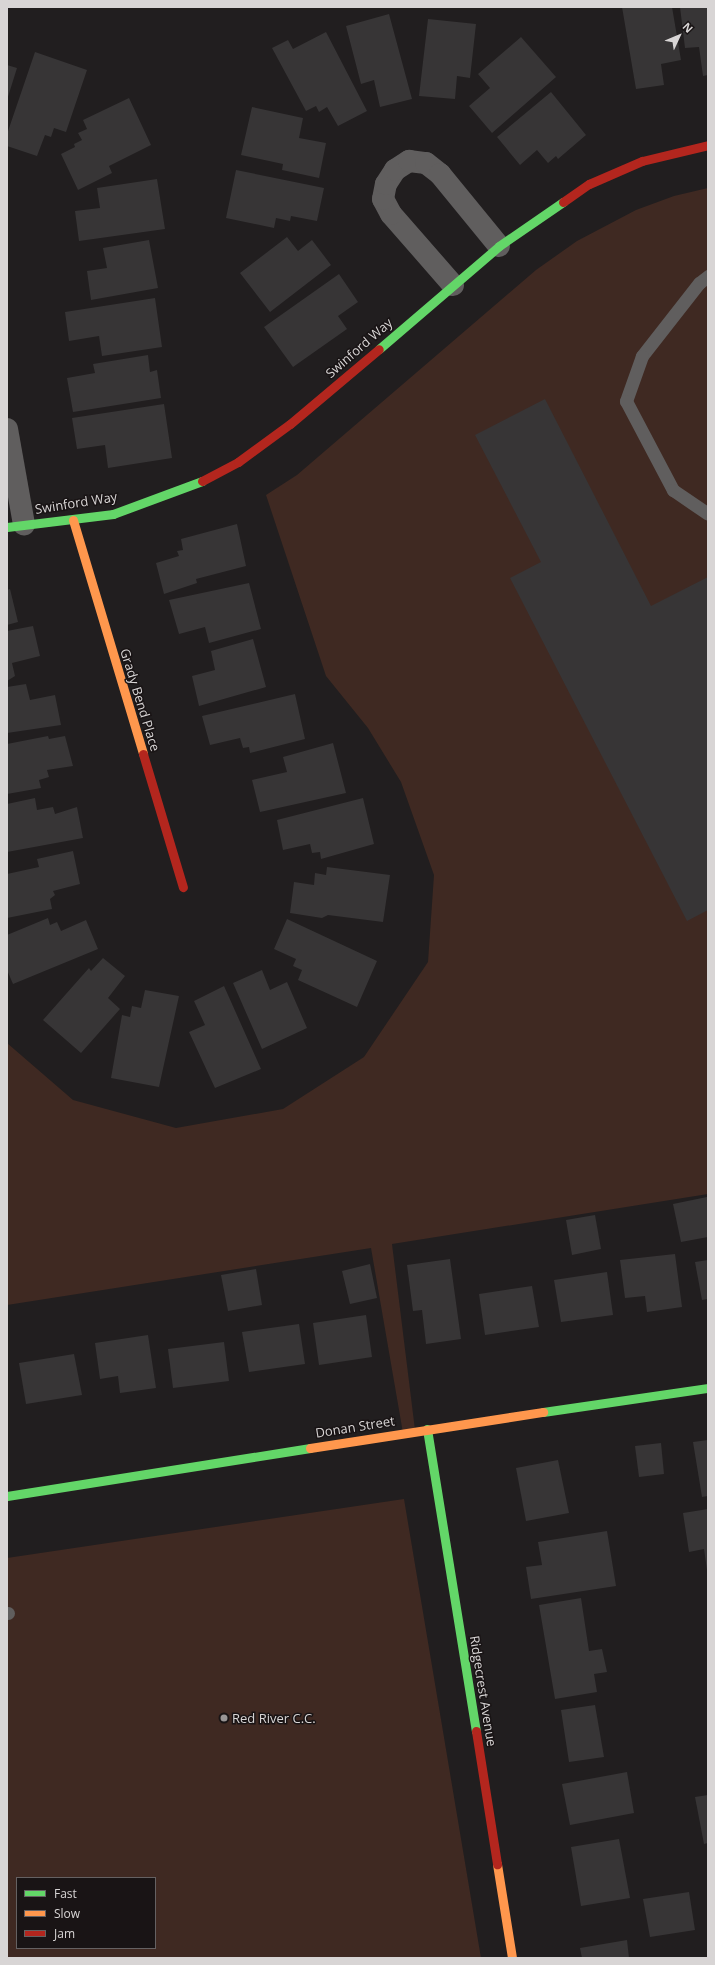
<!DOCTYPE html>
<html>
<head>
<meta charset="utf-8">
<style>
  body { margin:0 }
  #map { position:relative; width:715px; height:1965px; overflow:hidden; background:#211e1f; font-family:"Open Sans",sans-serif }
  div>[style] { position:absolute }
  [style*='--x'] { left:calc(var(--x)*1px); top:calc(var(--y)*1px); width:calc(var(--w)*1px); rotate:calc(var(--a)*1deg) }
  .green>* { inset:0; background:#3f2922 }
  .building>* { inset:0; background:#373536 }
  .lane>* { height:13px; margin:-6.5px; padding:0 6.5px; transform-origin:6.5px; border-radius:6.5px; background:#605e5e }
  .street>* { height:22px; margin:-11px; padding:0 11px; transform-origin:11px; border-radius:11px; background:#605e5e }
  .fast>* { height:9px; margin:-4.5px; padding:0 4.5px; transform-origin:4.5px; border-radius:4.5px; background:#63d668 }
  .slow>* { height:9px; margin:-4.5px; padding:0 4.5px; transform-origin:4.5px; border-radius:4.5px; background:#ff974d }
  .jam>* { height:9px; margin:-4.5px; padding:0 4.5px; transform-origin:4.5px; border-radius:4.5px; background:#b3261e }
  .dots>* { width:11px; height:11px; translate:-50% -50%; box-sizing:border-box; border:2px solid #191415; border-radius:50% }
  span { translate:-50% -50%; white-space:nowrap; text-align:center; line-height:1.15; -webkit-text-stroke:3px #191415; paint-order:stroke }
  .street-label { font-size:13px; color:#d8d5d5 }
  .poi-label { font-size:13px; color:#d8d5d5 }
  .left { translate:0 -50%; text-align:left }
  .frame { position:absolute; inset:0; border:8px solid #d8d5d5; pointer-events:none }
  .legend { position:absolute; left:16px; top:1877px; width:140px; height:72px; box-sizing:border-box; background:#191415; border:1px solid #656162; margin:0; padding:5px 7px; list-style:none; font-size:12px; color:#d8d5d5 }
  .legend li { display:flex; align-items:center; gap:8px; height:20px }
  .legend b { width:20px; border:1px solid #656162 }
  .north { position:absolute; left:659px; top:16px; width:40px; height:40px; -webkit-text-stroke:3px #191415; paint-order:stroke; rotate:46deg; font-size:11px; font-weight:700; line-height:16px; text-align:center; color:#d8d5d5 }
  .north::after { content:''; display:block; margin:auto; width:14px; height:18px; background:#d8d5d5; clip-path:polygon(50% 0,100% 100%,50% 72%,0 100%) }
</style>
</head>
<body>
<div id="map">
  <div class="green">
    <i style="clip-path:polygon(708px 188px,708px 1194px,392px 1244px,415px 1430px,403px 1433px,371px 1248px,7px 1305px,7px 1043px,73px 1100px,176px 1128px,283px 1109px,364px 1057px,428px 962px,434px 875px,401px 782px,368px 728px,326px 676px,266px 495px,297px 475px,536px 270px,577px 241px,636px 210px,674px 196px)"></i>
    <i style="clip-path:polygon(evenodd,404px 1499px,481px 1958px,7px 1958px,7px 1558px,404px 1499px,17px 1878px,155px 1878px,155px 1948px,17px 1948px,17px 1878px)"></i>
  </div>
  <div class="building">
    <i style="clip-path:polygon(622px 7px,672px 7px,681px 60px,661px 64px,664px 85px,636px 89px)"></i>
    <i style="clip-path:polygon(680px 7px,708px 7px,708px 75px,703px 76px,699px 47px,685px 48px)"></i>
    <i style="clip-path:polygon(389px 14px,412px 99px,380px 107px,374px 80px,361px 84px,346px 26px)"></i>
    <i style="clip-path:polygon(428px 19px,476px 24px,470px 78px,457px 76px,455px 99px,419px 96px)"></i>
    <i style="clip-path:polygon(326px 32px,367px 111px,338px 126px,327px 107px,319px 112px,316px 106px,306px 111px,272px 48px,288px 40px,293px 49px)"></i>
    <i style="clip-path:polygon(521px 37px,556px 77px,492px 133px,469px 106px,490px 88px,478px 74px)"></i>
    <i style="clip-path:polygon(35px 52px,87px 70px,66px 132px,54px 128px,51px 137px,45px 135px,37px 156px,7px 146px,7px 134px)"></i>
    <i style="clip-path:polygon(7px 65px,17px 68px,7px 100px)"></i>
    <i style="clip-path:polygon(551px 92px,586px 135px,558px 159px,556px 156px,548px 163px,537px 150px,520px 165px,497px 137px)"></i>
    <i style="clip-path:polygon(129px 98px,151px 145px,109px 166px,112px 173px,78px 190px,61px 154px,75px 147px,74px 144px,82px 140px,78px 133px,87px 129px,83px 120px)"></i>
    <i style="clip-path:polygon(252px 107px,303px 118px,299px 138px,326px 143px,319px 178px,282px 170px,283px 164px,241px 155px)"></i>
    <i style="clip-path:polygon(236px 170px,324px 188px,317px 221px,291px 216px,290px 221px,276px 218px,274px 228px,226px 218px)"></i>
    <i style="clip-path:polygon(157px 179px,165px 229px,79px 241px,75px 211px,100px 208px,97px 188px)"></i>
    <i style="clip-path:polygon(287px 237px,298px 251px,312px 240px,331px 265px,270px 312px,240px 273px)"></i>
    <i style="clip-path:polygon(149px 240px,158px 288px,91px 300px,87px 271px,107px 268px,103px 248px)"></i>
    <i style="clip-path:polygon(339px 274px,358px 302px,338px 316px,347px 329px,293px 367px,264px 327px)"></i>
    <i style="clip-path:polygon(155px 298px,162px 347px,102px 356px,99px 336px,69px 341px,65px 312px)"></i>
    <i style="clip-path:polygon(148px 355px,150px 372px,157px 370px,161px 398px,73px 412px,67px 378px,95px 373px,93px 364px)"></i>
    <i style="clip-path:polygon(545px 399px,651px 606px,708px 577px,708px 910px,687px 921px,510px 578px,541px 562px,475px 435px)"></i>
    <i style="clip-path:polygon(164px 404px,172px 458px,108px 468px,105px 445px,77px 449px,72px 418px)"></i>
    <i style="clip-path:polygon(237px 524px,246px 566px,196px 579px,197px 583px,164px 594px,156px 563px,179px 556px,177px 551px,183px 550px,181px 539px)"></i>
    <i style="clip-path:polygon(249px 583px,261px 629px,209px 643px,205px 627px,179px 634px,169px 600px)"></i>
    <i style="clip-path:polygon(10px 589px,18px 622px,7px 625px,7px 590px)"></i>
    <i style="clip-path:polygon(33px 626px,40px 656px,12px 663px,15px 676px,7px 681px,7px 631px)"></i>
    <i style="clip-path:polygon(253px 639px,266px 687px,199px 706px,192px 676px,215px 670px,211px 651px)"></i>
    <i style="clip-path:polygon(26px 684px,30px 700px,55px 695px,61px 725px,7px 733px,7px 687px)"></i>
    <i style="clip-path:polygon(295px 694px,305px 739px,250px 753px,249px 747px,243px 748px,240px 738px,210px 745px,202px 716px)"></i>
    <i style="clip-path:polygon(48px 736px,49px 739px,65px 736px,73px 766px,47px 770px,49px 777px,39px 780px,41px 788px,7px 794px,7px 744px)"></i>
    <i style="clip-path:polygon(333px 743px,346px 793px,260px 812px,252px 780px,287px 772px,283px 757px)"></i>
    <i style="clip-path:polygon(35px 798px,37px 810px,53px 807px,55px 814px,77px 807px,83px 838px,7px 852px,7px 804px)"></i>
    <i style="clip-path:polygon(363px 798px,374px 844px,321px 859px,320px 852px,312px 853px,310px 844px,283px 850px,277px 820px)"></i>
    <i style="clip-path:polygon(73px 851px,80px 884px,53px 891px,55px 895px,50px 899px,52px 909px,7px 918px,7px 874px,39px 867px,37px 859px)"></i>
    <i style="clip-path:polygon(327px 867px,390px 875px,383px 922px,328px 915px,322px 918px,290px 913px,294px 882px,314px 885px,315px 873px,326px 875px)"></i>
    <i style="clip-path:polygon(48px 918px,50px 925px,57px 922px,61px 931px,86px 920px,98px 949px,13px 984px,7px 970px,7px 935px)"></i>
    <i style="clip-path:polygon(287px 919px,377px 961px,357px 1007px,298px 980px,302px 970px,293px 966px,296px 959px,274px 949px)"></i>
    <i style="clip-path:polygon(103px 958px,125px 976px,108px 998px,120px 1009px,81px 1053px,43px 1020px,89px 968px,91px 971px)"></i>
    <i style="clip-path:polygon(262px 970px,270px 990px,287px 982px,307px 1028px,262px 1049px,233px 983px)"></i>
    <i style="clip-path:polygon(224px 986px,261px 1069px,215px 1088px,189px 1032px,205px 1025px,194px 1001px)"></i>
    <i style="clip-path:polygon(145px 990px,179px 996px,159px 1087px,111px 1078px,122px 1015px,130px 1017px,132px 1006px,141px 1008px)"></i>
    <i style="clip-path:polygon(707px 1197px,708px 1237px,681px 1242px,673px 1204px)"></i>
    <i style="clip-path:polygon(595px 1215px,601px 1249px,572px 1255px,566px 1220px)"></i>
    <i style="clip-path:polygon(675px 1254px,682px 1307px,647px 1312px,645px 1296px,625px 1298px,620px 1260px)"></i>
    <i style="clip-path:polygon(450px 1259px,461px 1339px,426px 1344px,422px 1310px,413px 1311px,407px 1265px)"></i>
    <i style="clip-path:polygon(708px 1260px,708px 1299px,702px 1300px,695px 1262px)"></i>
    <i style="clip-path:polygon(370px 1264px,377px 1298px,350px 1304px,342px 1271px)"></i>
    <i style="clip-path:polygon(256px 1269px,262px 1305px,228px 1311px,221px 1275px)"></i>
    <i style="clip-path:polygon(607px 1272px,613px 1315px,561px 1322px,554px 1280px)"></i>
    <i style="clip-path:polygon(532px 1286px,539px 1327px,485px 1335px,479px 1294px)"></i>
    <i style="clip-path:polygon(366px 1315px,372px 1357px,319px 1365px,313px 1323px)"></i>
    <i style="clip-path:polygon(299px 1324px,305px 1364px,249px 1372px,242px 1332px)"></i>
    <i style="clip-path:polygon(148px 1335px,156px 1388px,120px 1393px,118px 1376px,100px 1379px,95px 1343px)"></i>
    <i style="clip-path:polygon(224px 1342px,229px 1381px,173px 1388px,168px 1349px)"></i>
    <i style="clip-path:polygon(74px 1354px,82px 1395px,26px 1404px,19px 1363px)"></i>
    <i style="clip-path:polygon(708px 1440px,708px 1496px,702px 1497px,693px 1442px)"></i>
    <i style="clip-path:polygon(661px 1443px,664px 1474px,639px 1477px,635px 1446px)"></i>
    <i style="clip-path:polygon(558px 1460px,569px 1513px,526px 1521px,516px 1468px)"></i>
    <i style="clip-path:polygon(708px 1509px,708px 1570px,707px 1570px,704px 1549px,689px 1552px,683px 1513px)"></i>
    <i style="clip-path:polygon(607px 1531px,616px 1586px,531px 1599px,526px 1567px,542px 1565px,538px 1542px)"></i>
    <i style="clip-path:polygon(581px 1598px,589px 1651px,602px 1649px,607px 1672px,594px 1674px,597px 1692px,555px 1699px,539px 1605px)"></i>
    <i style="clip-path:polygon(595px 1705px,604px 1757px,569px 1762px,561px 1710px)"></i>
    <i style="clip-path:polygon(627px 1772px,634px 1813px,570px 1825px,562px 1784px)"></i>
    <i style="clip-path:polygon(708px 1795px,708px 1843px,704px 1844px,695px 1797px)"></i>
    <i style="clip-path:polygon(619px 1839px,630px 1898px,581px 1906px,571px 1847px)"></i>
    <i style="clip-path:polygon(689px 1892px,695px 1930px,650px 1937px,643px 1899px)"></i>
    <i style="clip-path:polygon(627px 1940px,629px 1958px,582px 1958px,580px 1948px)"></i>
  </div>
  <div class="lane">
    <i style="--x:708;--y:276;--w:11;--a:142"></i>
    <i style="--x:699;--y:283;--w:93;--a:128"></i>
    <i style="--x:642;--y:356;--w:48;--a:109.6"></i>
    <i style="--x:626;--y:401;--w:101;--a:62.2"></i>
    <i style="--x:673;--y:490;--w:42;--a:34.4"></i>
    <i style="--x:7;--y:1613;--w:1;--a:0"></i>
  </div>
  <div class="street">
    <i style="--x:453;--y:285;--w:94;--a:-131.1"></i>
    <i style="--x:391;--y:214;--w:17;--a:-118"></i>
    <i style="--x:383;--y:199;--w:15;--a:-79"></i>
    <i style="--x:386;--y:184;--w:17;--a:-57"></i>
    <i style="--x:395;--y:170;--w:17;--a:-33"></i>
    <i style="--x:409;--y:161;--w:17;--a:7"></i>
    <i style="--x:426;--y:163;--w:18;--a:38"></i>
    <i style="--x:440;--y:174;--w:93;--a:50.7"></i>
    <i style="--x:7;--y:429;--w:97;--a:79.9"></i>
  </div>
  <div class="fast">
    <i style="--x:379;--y:349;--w:158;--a:-40.6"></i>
    <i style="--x:499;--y:246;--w:78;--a:-34.5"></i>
    <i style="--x:7;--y:527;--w:107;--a:-7"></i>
    <i style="--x:113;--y:514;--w:95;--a:-20.3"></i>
    <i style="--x:543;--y:1412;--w:167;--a:-8.3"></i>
    <i style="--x:427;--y:1429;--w:306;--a:80.8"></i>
    <i style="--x:7;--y:1496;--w:307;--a:-9"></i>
  </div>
  <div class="slow">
    <i style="--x:73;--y:520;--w:244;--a:73.3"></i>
    <i style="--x:310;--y:1448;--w:236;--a:-8.8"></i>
    <i style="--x:497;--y:1864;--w:95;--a:80.9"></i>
  </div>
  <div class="jam">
    <i style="--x:563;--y:202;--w:32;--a:-35"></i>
    <i style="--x:589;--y:184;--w:58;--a:-23.5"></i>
    <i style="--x:642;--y:161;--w:68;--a:-13.6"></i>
    <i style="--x:202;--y:481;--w:41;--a:-27.8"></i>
    <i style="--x:238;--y:462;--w:64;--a:-36.2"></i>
    <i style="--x:290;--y:424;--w:116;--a:-40.1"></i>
    <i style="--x:143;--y:754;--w:139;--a:73.3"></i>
    <i style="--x:476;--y:1731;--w:135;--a:81"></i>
  </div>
  <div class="dots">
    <i style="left:224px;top:1718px;background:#989595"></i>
  </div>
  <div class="street-label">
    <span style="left:359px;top:348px;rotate:-41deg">Swinford Way</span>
    <span style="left:76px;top:503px;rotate:-9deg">Swinford Way</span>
    <span style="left:140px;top:700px;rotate:73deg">Grady Bend Place</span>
    <span style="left:355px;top:1427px;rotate:-9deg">Donan Street</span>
    <span style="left:483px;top:1691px;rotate:81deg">Ridgecrest Avenue</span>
  </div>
  <div class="poi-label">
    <span class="left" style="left:232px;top:1718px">Red River C.C.</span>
  </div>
  <div class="frame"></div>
  <ul class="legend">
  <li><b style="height:5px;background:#63d668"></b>Fast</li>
  <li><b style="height:5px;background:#ff974d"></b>Slow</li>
  <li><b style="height:5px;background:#b3261e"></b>Jam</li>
  </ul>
  <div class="north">N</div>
</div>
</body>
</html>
